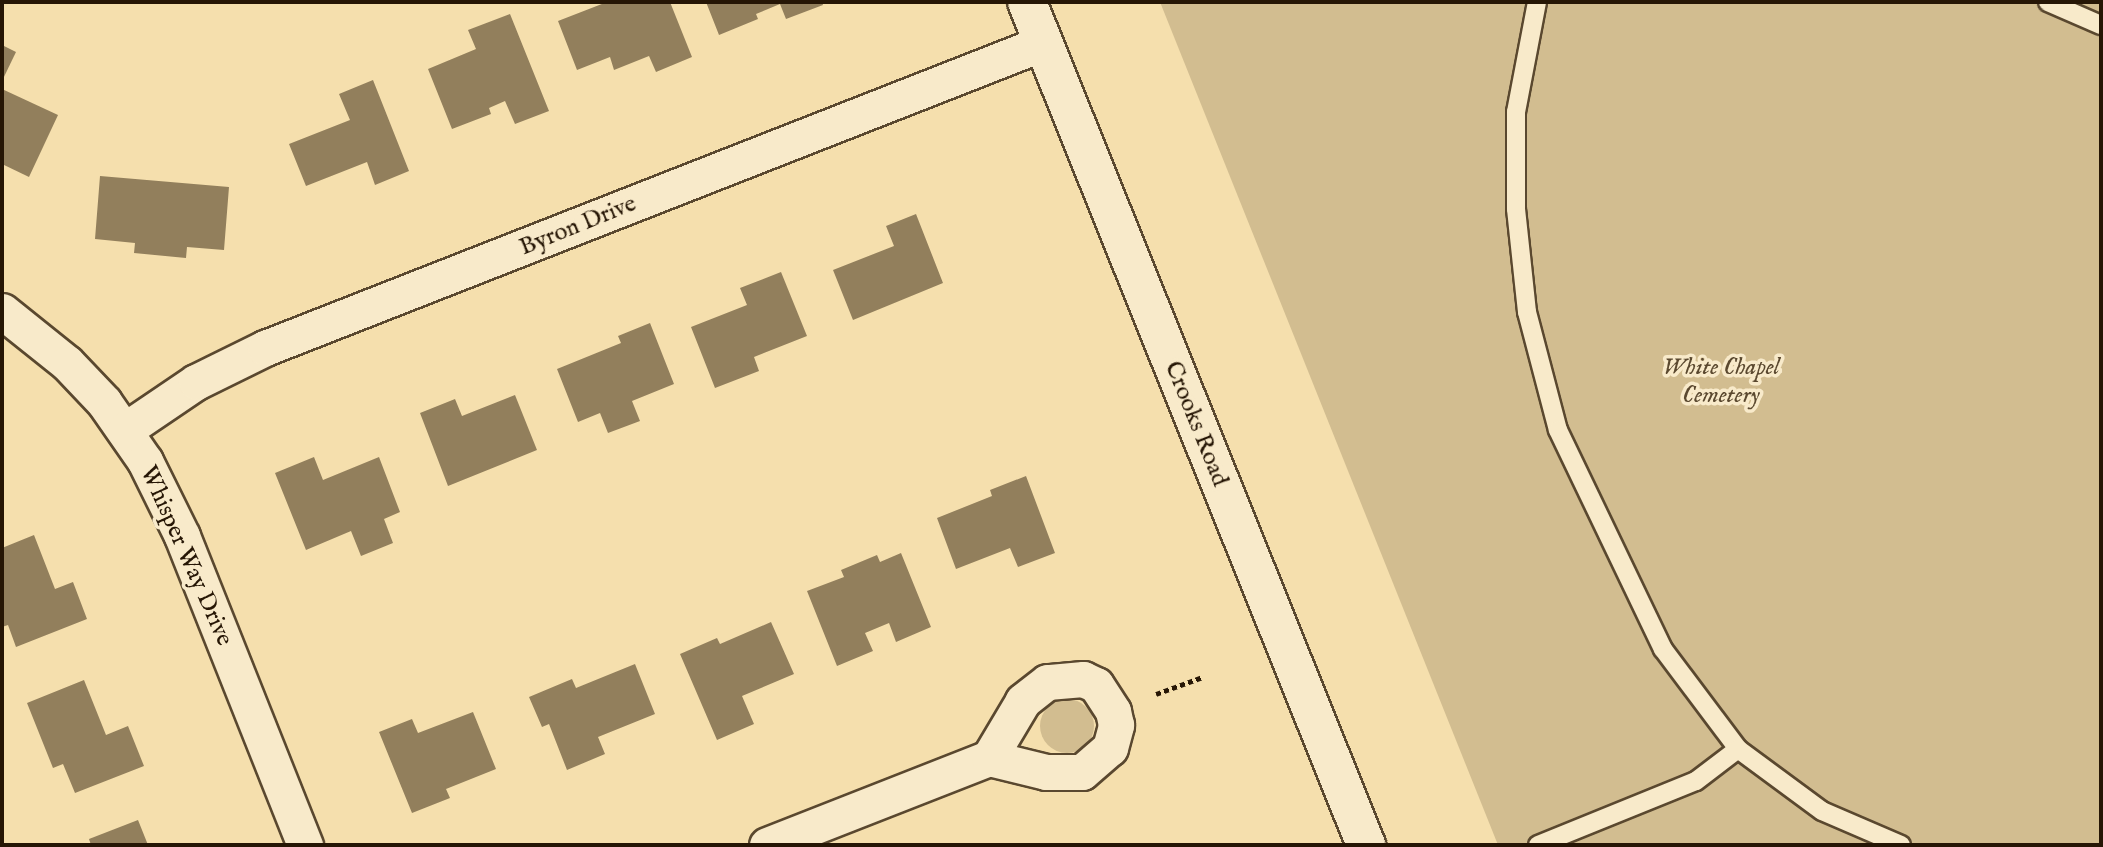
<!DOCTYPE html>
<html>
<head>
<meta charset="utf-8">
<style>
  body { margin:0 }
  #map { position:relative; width:2103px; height:847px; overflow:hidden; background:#f5dfad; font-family:"IM FELL English",serif }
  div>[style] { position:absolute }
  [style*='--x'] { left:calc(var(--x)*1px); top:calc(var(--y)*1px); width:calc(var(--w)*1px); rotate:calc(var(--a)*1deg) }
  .green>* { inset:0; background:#d2bd90 }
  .round { border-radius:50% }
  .building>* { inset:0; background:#927f5c }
  .path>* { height:4.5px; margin-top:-2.25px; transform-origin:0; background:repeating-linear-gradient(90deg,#261605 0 5px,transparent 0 8.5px) }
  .roads { filter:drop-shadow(2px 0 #5a482f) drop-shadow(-2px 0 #5a482f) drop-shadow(0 2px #5a482f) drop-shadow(0 -2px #5a482f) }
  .service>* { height:18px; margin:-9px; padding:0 9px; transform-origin:9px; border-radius:9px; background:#f8eaca }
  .minor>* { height:35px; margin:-17.5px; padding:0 17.5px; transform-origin:17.5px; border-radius:17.5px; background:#f8eaca }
  .secondary>* { height:38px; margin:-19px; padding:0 19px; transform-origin:19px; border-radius:19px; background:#f8eaca }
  span { translate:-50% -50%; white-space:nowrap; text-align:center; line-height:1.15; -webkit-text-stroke:7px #f8eaca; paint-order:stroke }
  .street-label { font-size:24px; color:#261605 }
  .park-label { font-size:24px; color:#5a482f; font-style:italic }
  .frame { position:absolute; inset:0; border:4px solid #261605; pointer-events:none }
</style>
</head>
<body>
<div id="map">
  <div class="green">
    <i style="clip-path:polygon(1160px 2px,2101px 2px,2101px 845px,1498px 845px)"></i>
    <i class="round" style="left:1040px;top:699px;width:54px;height:54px"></i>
  </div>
  <div class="building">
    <i style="clip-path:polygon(607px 2px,670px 2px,692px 57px,656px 72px,649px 56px,614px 70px,610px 57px,577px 70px,558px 21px)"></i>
    <i style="clip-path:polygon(706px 2px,822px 2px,823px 5px,786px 19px,780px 4px,756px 14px,758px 19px,719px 35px)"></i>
    <i style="clip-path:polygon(510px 14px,549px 111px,515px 124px,505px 101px,489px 108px,491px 114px,452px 129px,428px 69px,476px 49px,468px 30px)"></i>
    <i style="clip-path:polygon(2px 45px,16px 52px,2px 81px)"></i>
    <i style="clip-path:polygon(373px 80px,409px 171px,375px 185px,367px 162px,306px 186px,289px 144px,350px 120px,339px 94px)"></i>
    <i style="clip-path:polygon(2px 89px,58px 115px,29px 177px,2px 164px)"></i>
    <i style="clip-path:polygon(100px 176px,229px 187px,224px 250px,187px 247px,186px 258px,134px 253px,135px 243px,95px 239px)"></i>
    <i style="clip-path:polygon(916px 214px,943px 283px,853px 320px,833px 270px,894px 246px,886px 226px)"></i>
    <i style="clip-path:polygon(781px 272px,807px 336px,754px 357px,759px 371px,715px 388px,691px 327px,747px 305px,740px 288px)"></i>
    <i style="clip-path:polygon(650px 323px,674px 384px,632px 401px,640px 421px,608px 433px,600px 413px,578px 422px,557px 369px,621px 343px,618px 336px)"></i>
    <i style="clip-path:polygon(515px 395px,537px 450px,448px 486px,420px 413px,455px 399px,462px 416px)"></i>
    <i style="clip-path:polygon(314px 457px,323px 480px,379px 457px,400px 512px,384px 519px,393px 543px,361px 556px,351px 531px,306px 550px,275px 473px)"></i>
    <i style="clip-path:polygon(1026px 476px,1055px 553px,1018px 567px,1010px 548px,956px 569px,937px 518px,992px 496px,990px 490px)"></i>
    <i style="clip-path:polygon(34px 535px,55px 589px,73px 582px,87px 619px,16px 647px,8px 625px,2px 627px,2px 548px)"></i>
    <i style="clip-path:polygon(901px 553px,931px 627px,896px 642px,889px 623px,865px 633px,873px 651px,837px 666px,807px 591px,844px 577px,841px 570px,877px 555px,880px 562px)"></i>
    <i style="clip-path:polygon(771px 622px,794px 674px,742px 696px,754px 724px,717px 740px,680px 654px,717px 638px,720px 644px)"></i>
    <i style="clip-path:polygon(635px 664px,655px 714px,598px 737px,605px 754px,567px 770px,549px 724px,542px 727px,529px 697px,572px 679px,576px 688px)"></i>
    <i style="clip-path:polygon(84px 680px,106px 735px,128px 726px,144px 766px,75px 793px,63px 764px,53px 768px,27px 703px)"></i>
    <i style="clip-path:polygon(473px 712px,496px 769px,446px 789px,450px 798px,412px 813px,379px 732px,412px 719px,418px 733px)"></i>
    <i style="clip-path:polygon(138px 820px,148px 845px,91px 845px,89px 839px)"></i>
  </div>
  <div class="path">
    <i style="--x:1156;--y:694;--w:50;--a:-19.9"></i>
  </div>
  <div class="roads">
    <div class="service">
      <i style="--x:1537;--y:2;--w:112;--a:100.8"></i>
      <i style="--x:1516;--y:112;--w:97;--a:90"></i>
      <i style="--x:1516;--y:209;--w:104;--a:83.9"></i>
      <i style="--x:1527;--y:312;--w:122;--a:75.3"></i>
      <i style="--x:1558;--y:430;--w:243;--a:64.4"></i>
      <i style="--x:1663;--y:649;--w:125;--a:53.1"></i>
      <i style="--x:1738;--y:749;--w:104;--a:36.4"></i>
      <i style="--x:1822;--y:811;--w:86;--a:23.3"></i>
      <i style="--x:2048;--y:2;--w:58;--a:23.5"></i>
      <i style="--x:1538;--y:845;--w:170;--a:-22.1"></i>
      <i style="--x:1696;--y:781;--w:53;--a:-37.3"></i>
    </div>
    <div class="minor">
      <i style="--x:2;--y:311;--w:83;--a:38.7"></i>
      <i style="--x:67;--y:363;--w:54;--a:46.5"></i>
      <i style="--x:104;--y:402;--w:72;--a:55.2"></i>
      <i style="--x:145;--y:461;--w:84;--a:63.7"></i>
      <i style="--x:182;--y:536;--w:333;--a:68.3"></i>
      <i style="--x:125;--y:430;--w:86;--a:-34.1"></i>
      <i style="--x:196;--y:382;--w:77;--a:-26.2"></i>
      <i style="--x:265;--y:348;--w:836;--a:-21.41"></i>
      <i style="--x:767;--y:845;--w:238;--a:-21.4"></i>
      <i style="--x:989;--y:758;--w:59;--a:13.8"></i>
      <i style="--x:1046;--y:772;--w:36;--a:0"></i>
      <i style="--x:1082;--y:772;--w:37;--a:-41"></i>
      <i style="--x:1110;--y:748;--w:24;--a:-75"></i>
      <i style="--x:1116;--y:725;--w:14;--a:-102"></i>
      <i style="--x:1113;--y:711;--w:31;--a:-123"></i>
      <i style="--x:1096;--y:685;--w:14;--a:-155"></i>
      <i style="--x:1083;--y:679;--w:36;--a:175"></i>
      <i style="--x:1047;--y:682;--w:31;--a:142"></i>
      <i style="--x:1023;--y:701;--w:66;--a:120.8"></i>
    </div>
    <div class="secondary">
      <i style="--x:1027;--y:2;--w:909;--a:68.09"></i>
    </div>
  </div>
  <div class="street-label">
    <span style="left:578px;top:226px;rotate:-22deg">Byron Drive</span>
    <span style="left:1196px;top:424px;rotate:68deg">Crooks Road</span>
    <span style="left:186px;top:556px;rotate:66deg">Whisper Way Drive</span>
  </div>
  <div class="park-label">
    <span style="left:1721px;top:382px">White Chapel<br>Cemetery</span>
  </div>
  <div class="frame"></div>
</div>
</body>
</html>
